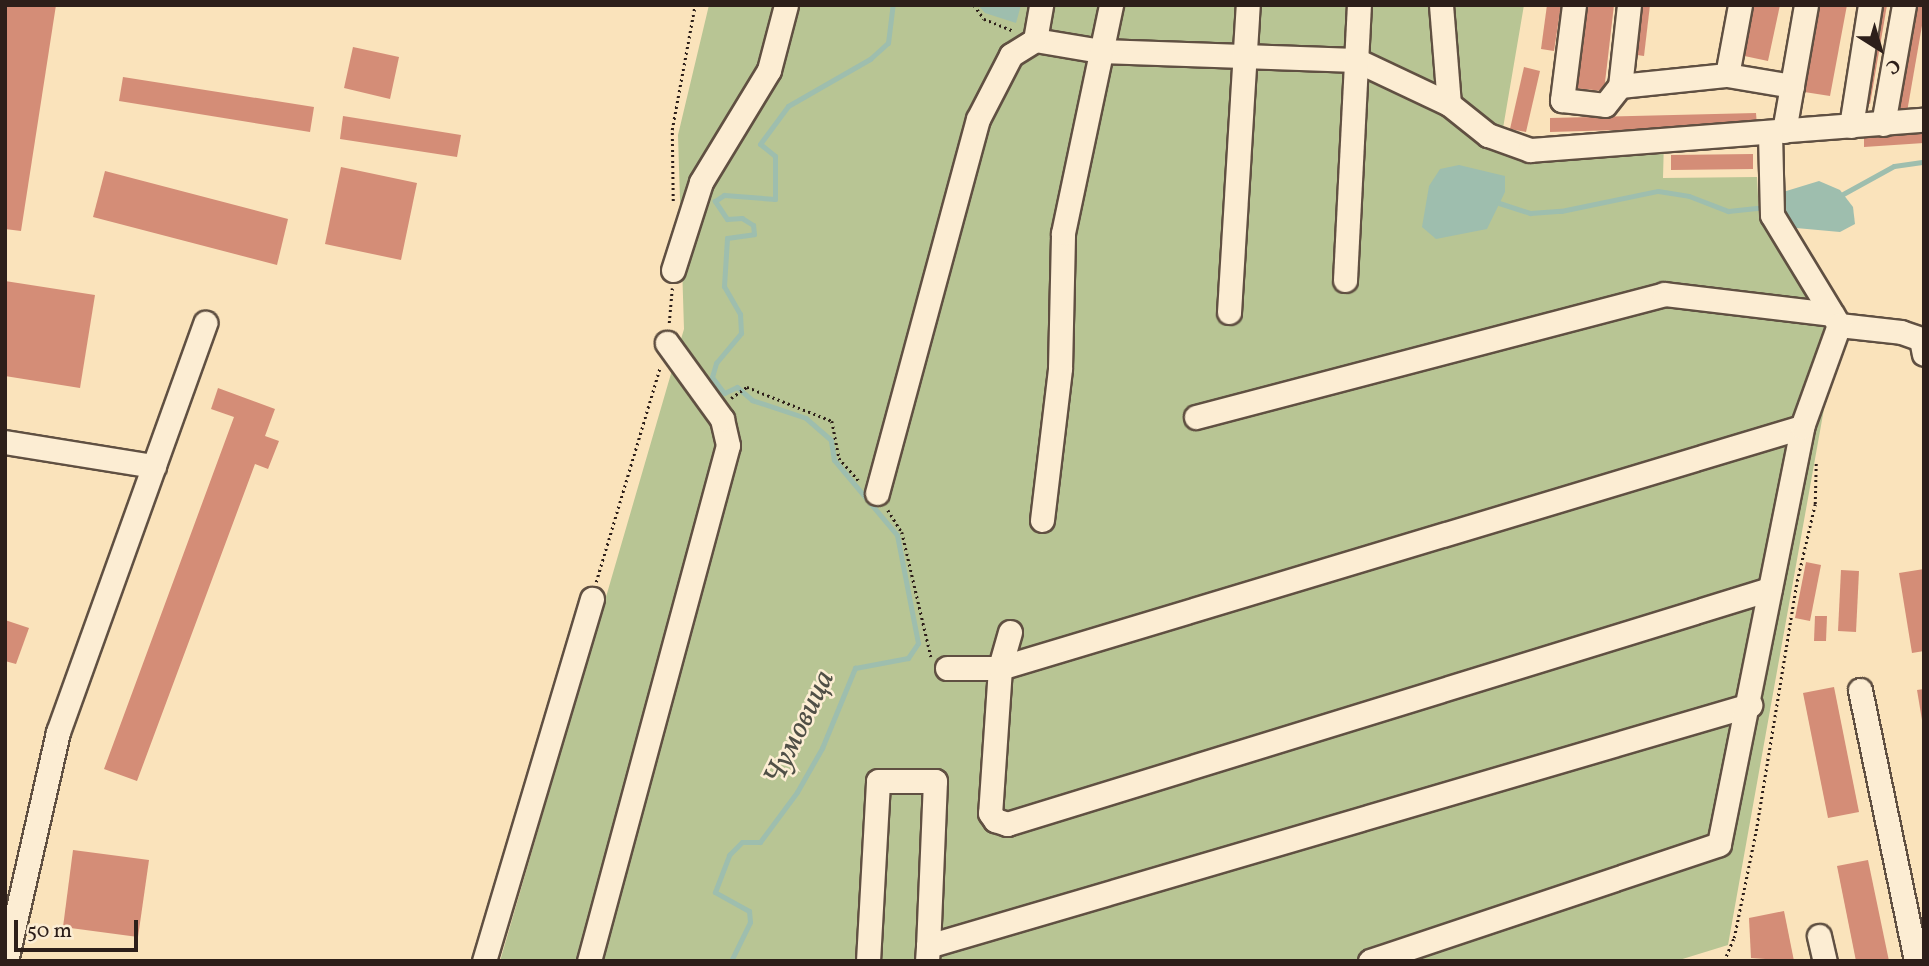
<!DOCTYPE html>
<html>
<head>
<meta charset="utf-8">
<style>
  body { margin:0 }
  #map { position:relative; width:1929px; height:966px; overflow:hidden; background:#fae3bb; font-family:Vollkorn,serif }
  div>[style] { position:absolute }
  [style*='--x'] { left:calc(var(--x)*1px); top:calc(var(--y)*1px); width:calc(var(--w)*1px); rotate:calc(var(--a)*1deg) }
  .green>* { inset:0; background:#b8c594 }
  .water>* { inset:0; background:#9ebeae }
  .stream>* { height:5px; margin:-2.5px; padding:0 2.5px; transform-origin:2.5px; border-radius:2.5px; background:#9ebeae }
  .building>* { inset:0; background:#d48d77 }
  .path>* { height:2.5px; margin-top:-1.25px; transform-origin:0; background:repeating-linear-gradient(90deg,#2d1f1a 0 2px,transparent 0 5.5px) }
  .roads { filter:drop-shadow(2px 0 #605042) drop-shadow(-2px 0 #605042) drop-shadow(0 2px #605042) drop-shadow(0 -2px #605042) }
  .minor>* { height:23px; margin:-11.5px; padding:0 11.5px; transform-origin:11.5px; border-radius:11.5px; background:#fcedd3 }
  span { translate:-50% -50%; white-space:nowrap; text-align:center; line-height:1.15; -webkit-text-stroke:5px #fcedd3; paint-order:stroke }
  .water-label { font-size:30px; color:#4f4f46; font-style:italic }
  .frame { position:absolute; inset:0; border:7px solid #2d1f1a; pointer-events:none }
  .north { position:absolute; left:1845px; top:14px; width:70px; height:70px; -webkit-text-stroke:5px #fcedd3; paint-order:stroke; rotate:143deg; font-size:19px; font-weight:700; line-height:28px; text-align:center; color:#2d1f1a }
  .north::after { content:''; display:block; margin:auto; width:24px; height:32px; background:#2d1f1a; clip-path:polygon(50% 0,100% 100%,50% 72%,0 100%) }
  .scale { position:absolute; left:14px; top:920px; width:124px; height:32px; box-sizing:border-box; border:4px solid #2d1f1a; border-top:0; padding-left:9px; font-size:21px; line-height:24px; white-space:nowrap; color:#2d1f1a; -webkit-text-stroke:5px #fcedd3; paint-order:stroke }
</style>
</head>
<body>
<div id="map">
  <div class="green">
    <i style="clip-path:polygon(709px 5px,1524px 5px,1501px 140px,1664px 140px,1663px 178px,1757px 177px,1759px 216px,1839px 325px,1728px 945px,1676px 961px,500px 961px,684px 329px,678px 135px)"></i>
  </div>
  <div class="water">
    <i style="clip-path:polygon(978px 5px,1021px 5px,1016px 23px,985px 13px)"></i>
    <i style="clip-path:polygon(1459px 165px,1505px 176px,1505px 192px,1487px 229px,1436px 239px,1422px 227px,1429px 186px,1440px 169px)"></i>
    <i style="clip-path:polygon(1819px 181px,1840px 190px,1853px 207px,1855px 224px,1840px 232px,1796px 228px,1784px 214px,1783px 192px)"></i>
  </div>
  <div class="stream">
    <i style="--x:1843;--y:194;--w:58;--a:-28.8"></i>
    <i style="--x:1894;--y:166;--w:30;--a:-8"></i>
    <i style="--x:1499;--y:203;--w:33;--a:18"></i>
    <i style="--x:1530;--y:213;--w:31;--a:-4"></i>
    <i style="--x:1561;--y:211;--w:99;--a:-11.7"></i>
    <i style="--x:1658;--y:191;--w:31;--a:9"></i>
    <i style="--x:1689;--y:196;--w:42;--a:21"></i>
    <i style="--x:1728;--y:211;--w:31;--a:-6"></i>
    <i style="--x:731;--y:961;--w:43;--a:-64"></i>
    <i style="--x:750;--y:922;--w:11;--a:-95"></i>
    <i style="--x:749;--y:911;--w:39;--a:-151"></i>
    <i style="--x:715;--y:892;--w:40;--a:-69"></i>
    <i style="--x:729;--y:855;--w:18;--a:-45"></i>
    <i style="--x:742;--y:842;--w:18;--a:0"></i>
    <i style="--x:760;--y:842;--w:62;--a:-53.5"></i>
    <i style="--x:797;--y:792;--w:51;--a:-60.4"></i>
    <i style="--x:822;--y:748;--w:87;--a:-67.6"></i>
    <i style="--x:855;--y:668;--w:54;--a:-10.7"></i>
    <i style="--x:908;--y:658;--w:18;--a:-56"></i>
    <i style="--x:918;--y:643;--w:110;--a:-101"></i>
    <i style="--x:897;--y:535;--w:98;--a:-130"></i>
    <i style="--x:834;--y:460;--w:20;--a:-99"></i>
    <i style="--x:831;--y:440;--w:33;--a:-139"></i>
    <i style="--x:806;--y:418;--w:57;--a:-161.6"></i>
    <i style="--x:752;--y:400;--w:20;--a:-139"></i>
    <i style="--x:737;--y:387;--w:14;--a:155"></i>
    <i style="--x:724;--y:393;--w:20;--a:-127"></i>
    <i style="--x:712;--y:377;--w:15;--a:-74"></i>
    <i style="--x:716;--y:363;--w:39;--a:-50"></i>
    <i style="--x:741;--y:333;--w:19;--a:-93"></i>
    <i style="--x:740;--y:314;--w:32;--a:-120"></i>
    <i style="--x:724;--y:286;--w:48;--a:-86.4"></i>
    <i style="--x:727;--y:238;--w:27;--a:-8"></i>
    <i style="--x:754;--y:234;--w:9;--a:-96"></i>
    <i style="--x:753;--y:225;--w:13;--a:-148"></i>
    <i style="--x:742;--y:218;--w:15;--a:176"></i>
    <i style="--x:727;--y:219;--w:22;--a:-124"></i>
    <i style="--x:715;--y:201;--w:11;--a:-34"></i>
    <i style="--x:724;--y:195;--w:51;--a:4.5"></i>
    <i style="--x:775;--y:199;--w:43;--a:-90"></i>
    <i style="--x:775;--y:156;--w:19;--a:-141"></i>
    <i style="--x:760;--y:144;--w:47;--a:-53.6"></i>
    <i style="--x:788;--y:106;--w:95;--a:-29.8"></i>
    <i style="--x:870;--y:59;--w:24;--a:-42"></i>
    <i style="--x:888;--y:43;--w:38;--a:-83"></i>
  </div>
  <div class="building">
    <i style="clip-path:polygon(6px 5px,56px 5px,21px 231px,5px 229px)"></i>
    <i style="clip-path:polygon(1547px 5px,1561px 5px,1554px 51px,1541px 49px)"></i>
    <i style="clip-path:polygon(1583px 5px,1614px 5px,1604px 91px,1573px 88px)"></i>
    <i style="clip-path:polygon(1636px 5px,1650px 5px,1644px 56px,1630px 54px)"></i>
    <i style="clip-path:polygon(1745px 5px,1780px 5px,1768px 61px,1735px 54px)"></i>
    <i style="clip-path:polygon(1813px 5px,1847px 5px,1830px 96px,1798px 91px)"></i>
    <i style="clip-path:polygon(1878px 5px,1887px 5px,1870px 104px,1861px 103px)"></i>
    <i style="clip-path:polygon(1910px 5px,1924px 5px,1924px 14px,1907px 112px,1891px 109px)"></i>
    <i style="clip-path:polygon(353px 47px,399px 57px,390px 99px,344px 88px)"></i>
    <i style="clip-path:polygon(1524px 67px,1540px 71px,1526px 132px,1510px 129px)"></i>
    <i style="clip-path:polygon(123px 77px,314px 107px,310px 132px,119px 101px)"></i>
    <i style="clip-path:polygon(1756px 113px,1757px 126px,1550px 132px,1550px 118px)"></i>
    <i style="clip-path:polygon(343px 116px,461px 135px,457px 157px,340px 139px)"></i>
    <i style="clip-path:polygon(1924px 132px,1924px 143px,1864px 147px,1864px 136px)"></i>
    <i style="clip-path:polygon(1753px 154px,1753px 169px,1671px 170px,1671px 155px)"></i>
    <i style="clip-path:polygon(341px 167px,417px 183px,401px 260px,325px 244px)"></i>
    <i style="clip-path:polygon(105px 171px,288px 219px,277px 265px,93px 217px)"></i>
    <i style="clip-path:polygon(5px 281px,95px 295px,80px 388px,5px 376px)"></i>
    <i style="clip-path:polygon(218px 388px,275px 409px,265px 436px,279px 441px,268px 469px,255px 464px,137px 781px,104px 769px,234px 417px,211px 409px)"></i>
    <i style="clip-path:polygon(1806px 562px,1821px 565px,1810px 621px,1795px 618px)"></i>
    <i style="clip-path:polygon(1924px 569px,1924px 651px,1912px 653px,1899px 573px)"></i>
    <i style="clip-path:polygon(1841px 570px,1859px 571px,1856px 632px,1838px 631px)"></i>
    <i style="clip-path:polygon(1815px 616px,1827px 616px,1826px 641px,1814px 641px)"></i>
    <i style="clip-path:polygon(5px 620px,29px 628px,16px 664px,5px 661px)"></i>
    <i style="clip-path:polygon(1834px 687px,1859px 812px,1828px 818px,1803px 693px)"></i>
    <i style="clip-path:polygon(1924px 689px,1924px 720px,1922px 720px,1917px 690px)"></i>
    <i style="clip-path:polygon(73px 850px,149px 860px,138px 937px,63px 927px)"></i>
    <i style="clip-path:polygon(1868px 860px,1889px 961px,1856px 961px,1837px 866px)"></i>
    <i style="clip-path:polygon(1784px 911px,1794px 961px,1751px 958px,1749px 918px)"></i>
  </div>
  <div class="path">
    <i style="--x:974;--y:5;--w:17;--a:54"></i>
    <i style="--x:984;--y:19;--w:32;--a:22"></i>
    <i style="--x:673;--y:201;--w:71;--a:-90.8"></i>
    <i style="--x:672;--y:130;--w:127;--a:-79.6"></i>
    <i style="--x:669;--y:323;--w:35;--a:-85"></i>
    <i style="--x:731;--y:398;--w:19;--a:-35"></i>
    <i style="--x:747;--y:387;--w:92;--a:21.8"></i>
    <i style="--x:832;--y:421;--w:38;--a:79"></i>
    <i style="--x:839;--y:458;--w:30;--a:49"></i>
    <i style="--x:888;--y:510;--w:26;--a:58"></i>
    <i style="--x:902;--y:532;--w:128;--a:76.9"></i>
    <i style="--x:596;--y:582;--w:224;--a:-73.4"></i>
    <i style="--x:1724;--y:961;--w:25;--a:-67"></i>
    <i style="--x:1734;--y:938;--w:109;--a:-78.4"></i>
    <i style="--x:1756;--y:831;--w:253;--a:-80.7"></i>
    <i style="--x:1797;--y:581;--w:79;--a:-76.8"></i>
    <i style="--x:1815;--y:504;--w:42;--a:-88.6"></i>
  </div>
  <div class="roads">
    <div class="minor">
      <i style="--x:1441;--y:5;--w:99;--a:85.4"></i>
      <i style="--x:1574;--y:5;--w:96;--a:97.2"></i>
      <i style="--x:1562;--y:100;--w:43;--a:6.6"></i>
      <i style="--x:1605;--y:105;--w:24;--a:-52"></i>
      <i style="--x:1629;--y:5;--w:81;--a:96.3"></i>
      <i style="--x:1620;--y:86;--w:108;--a:-5.9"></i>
      <i style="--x:1740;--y:5;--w:71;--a:100.5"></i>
      <i style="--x:1727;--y:75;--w:66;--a:9.6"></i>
      <i style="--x:1035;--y:40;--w:67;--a:9.5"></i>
      <i style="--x:1101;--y:51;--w:255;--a:2"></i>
      <i style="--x:1356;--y:60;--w:103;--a:25.3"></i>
      <i style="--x:1449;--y:104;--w:50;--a:38.5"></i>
      <i style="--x:1488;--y:135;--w:45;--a:19.7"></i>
      <i style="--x:1530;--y:150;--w:395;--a:-4.4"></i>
      <i style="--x:1883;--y:124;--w:121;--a:-80"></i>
      <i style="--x:1851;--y:126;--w:122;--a:-81.1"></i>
      <i style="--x:1784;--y:131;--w:128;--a:-80.1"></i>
      <i style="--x:1770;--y:133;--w:82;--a:88.6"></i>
      <i style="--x:1772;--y:215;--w:129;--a:58.7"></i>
      <i style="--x:1839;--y:325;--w:62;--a:6.4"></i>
      <i style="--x:1901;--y:332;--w:21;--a:19"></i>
      <i style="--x:1921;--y:339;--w:15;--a:79"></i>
      <i style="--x:673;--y:270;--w:92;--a:-72.3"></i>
      <i style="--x:701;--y:182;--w:131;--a:-58.7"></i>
      <i style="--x:769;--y:70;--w:67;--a:-75.3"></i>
      <i style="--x:1345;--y:280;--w:275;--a:-87.1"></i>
      <i style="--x:1229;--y:312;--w:308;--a:-86.5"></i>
      <i style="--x:1196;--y:417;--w:484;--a:-14.7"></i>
      <i style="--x:1664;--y:294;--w:169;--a:6.8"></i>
      <i style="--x:5;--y:442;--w:151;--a:9.2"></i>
      <i style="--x:877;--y:493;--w:387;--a:-74.9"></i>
      <i style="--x:978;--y:119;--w:72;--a:-62.7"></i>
      <i style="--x:1011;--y:55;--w:28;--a:-32"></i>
      <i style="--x:1035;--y:40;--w:36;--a:-80"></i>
      <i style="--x:1042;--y:520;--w:153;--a:-83.2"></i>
      <i style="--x:1060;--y:368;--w:135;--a:-88.7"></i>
      <i style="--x:1063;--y:233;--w:233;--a:-78.1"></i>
      <i style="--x:1010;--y:632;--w:37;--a:106"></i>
      <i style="--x:1000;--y:668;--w:145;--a:93.9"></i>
      <i style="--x:990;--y:813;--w:9;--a:54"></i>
      <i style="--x:995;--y:820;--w:13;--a:18"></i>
      <i style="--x:1007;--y:824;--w:798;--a:-17.12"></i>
      <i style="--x:947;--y:668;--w:53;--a:0"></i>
      <i style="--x:1000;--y:668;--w:837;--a:-16.73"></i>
      <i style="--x:1860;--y:690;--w:277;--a:78.3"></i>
      <i style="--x:1819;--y:936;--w:26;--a:77"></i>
      <i style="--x:6;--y:961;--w:235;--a:-77.2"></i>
      <i style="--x:58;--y:732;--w:435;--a:-70.2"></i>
      <i style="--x:484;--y:961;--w:378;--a:-73.4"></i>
      <i style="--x:589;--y:961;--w:534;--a:-74.92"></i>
      <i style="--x:728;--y:445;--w:27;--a:-103"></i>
      <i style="--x:722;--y:419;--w:94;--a:-125.9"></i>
      <i style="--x:868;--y:961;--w:180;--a:-86.8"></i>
      <i style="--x:878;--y:781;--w:57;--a:0"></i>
      <i style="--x:935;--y:781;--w:165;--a:92.4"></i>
      <i style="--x:927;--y:961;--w:15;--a:-86"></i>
      <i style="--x:928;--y:946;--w:857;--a:-16.34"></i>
      <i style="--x:1370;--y:961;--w:368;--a:-18.5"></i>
      <i style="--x:1719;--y:844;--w:425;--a:-78.7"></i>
      <i style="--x:1802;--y:427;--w:109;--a:-70.1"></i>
    </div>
  </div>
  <div class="water-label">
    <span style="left:800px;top:728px;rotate:-64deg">Чумовица</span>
  </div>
  <div class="frame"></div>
  <div class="north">С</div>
  <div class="scale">50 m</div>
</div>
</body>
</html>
